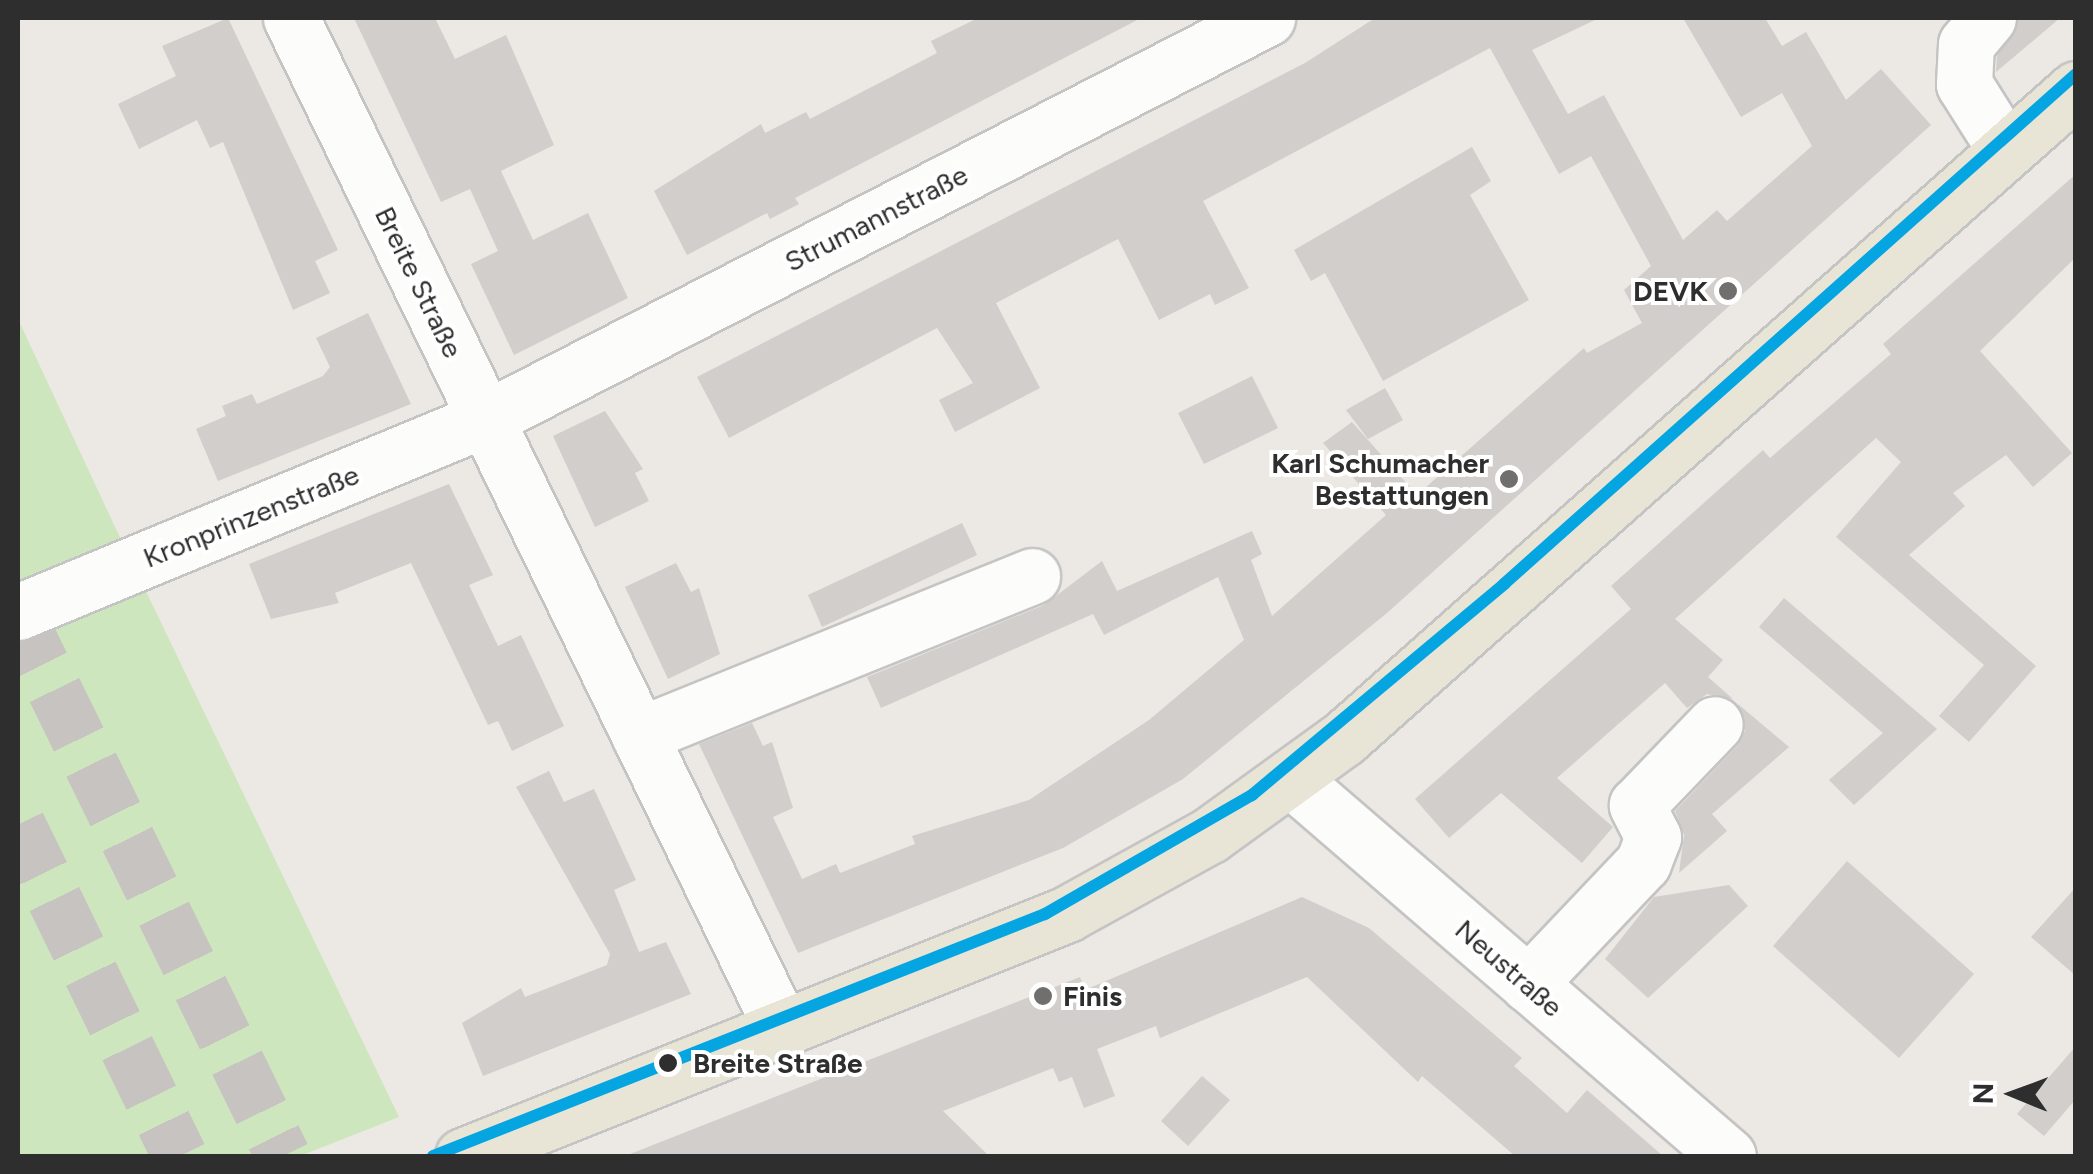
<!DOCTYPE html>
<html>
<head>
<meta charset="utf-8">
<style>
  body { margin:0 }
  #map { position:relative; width:2093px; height:1174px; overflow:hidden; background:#ece8e4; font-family:Figtree,sans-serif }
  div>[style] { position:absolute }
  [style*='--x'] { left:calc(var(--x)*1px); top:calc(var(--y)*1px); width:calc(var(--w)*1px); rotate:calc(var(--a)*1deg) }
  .green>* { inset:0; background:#cee6be }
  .building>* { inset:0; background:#d1cecb }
  .highway-tunnel>* { height:55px; margin-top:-27.5px; transform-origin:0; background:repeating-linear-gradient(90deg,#c6c3c0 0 55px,transparent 0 83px) }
  .roads { filter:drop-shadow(2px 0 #c5c4c5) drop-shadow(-2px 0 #c5c4c5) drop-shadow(0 2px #c5c4c5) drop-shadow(0 -2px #c5c4c5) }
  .minor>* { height:55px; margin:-27.5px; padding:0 27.5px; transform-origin:27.5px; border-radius:27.5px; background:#fcfcfb }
  .major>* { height:55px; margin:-27.5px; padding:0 27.5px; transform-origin:27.5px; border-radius:27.5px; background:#e8e4d6 }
  .tram-1>* { height:12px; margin:-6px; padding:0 6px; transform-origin:6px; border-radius:6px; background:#05a5e2 }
  .dots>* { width:28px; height:28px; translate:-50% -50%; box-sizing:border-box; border:5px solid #fff; border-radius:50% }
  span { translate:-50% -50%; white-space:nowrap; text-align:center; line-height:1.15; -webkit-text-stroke:8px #fff; paint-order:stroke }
  .street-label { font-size:28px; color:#2e2e2e }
  .poi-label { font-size:28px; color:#2e2e2e; font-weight:700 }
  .right { translate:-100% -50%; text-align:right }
  .left { translate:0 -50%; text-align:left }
  .stop-label { font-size:28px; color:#2e2e2e; font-weight:700 }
  .frame { position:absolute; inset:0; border:20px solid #2e2e2e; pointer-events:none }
  .north { position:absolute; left:1963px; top:1044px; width:100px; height:100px; -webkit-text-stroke:8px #fff; paint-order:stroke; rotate:271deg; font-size:28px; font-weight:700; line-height:40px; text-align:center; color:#2e2e2e }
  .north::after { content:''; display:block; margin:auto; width:35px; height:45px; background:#2e2e2e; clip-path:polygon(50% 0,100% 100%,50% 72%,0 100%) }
</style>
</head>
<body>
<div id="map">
  <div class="green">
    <i style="clip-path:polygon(18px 319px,116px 529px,399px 1117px,300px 1156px,18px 1156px)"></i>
  </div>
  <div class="building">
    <i style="clip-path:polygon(228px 18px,338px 250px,315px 261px,330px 293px,293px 310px,223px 142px,210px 148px,197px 120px,139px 149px,118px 104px,176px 76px,162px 46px)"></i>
    <i style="clip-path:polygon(354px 18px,435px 18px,455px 59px,506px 35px,554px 145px,501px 171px,533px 240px,588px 213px,628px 298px,514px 355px,471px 264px,498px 251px,470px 189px,441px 202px)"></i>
    <i style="clip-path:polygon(978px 18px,1141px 18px,795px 198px,799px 204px,770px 219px,767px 213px,687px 255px,654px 191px,761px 124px,765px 133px,806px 112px,810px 119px,937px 53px,931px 41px)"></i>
    <i style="clip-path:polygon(1375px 18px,1599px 18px,1532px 50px,1568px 114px,1604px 95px,1683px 240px,1717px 210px,1727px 221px,1812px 146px,1782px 93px,1741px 117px,1683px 18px,1765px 18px,1782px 46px,1806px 32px,1846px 100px,1881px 69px,1931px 125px,1387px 613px,1183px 779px,1063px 848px,798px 953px,699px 744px,752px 723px,763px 746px,772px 742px,793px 808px,773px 817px,802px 879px,836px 864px,840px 873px,915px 844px,912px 836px,1029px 800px,1149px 720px,1244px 640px,1218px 577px,1104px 635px,1093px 614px,881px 708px,867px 677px,1044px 605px,1102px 561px,1117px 591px,1252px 531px,1262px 554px,1251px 560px,1272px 616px,1386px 515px,1323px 443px,1352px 422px,1417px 495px,1584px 348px,1587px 353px,1642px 323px,1624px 290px,1651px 266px,1591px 156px,1559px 174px,1490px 48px,1203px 201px,1249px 288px,1215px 305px,1210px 294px,1159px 320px,1118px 239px,996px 303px,1040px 388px,955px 432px,939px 400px,973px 383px,937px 328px,729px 438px,697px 377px,1305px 63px)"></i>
    <i style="clip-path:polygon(2018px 18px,2060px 18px,1996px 72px,1997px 56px)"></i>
    <i style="clip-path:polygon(1472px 147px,1491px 181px,1470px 195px,1529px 300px,1383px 381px,1325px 273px,1311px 281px,1294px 250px)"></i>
    <i style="clip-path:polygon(2076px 174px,2076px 257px,1980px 351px,2072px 453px,2033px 487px,2006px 455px,1953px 493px,1965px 506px,1909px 555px,2036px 666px,1969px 742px,1939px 716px,1984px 665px,1836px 537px,1901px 462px,1876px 438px,1675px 619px,1723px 660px,1708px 677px,1733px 699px,1707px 694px,1687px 708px,1665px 683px,1557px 778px,1613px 827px,1582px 863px,1501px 793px,1449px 838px,1415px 799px,1631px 609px,1611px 586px,1763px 450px,1770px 458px,1891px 354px,1883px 344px)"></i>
    <i style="clip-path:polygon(368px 313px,411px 404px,218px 481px,196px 429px,226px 416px,222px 406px,252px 394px,257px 404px,323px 376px,330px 367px,316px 338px)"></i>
    <i style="clip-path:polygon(1252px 376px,1278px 428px,1204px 464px,1178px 413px)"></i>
    <i style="clip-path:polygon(1385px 388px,1403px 420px,1368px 439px,1346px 410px)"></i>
    <i style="clip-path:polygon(605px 411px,643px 469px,635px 473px,649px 501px,595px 527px,553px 436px)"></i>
    <i style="clip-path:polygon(449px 484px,493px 575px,469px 585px,498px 646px,521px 635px,564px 726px,512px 751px,498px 721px,488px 725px,411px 563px,335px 593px,339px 603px,271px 619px,249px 564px)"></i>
    <i style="clip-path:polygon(962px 523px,977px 555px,822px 627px,808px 595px)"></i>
    <i style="clip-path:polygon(676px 563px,691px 592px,699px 588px,720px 654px,668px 679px,625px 587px)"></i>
    <i style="clip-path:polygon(1784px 598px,1937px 729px,1854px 805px,1829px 780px,1883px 733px,1759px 627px)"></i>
    <i style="clip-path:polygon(1738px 704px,1789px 747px,1712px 814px,1727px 831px,1679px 873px,1684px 835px,1675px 811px,1738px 745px,1745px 731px)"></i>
    <i style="clip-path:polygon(549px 771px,564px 802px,594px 789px,636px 880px,614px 890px,639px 952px,666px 942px,691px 994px,483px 1076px,462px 1023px,521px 988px,525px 997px,607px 965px,610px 954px,516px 787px)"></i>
    <i style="clip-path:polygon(1847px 861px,1974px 974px,1899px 1058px,1773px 946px)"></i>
    <i style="clip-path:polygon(1729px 885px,1748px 906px,1648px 998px,1605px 959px,1654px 897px)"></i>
    <i style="clip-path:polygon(2076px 887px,2076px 976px,2031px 937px)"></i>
    <i style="clip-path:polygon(1302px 897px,1369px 928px,1522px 1058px,1514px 1066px,1567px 1113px,1587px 1090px,1663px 1156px,1515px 1156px,1422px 1076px,1418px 1082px,1307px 977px,1160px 1038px,1156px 1026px,1097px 1049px,1115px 1096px,1084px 1108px,1072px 1077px,1059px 1082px,1053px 1068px,943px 1111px,989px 1156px,625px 1156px,1080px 977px,1085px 990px)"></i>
    <i style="clip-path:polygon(2076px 1046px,2076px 1099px,2044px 1136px,2017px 1114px)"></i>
    <i style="clip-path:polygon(1202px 1076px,1230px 1100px,1188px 1146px,1161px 1121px)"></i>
  </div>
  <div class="highway-tunnel">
    <i style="--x:18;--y:615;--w:602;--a:63.9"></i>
    <i style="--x:18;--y:824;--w:369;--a:64"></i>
  </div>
  <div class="roads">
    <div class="minor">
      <i style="--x:291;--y:18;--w:1126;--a:64.09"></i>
      <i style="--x:1988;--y:18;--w:34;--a:130"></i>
      <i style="--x:1966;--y:44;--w:40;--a:92.9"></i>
      <i style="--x:1964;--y:84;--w:77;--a:57.8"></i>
      <i style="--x:18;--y:612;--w:505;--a:-22.45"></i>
      <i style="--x:485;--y:419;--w:879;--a:-27.15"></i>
      <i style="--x:639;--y:735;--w:424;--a:-22"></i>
      <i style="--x:1291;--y:779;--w:577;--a:40.78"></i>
      <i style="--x:1528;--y:984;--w:167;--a:-46.5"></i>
      <i style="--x:1643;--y:863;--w:28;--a:-69"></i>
      <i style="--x:1653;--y:837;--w:36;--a:-117"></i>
      <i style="--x:1637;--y:805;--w:112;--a:-46.1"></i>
    </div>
    <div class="major">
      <i style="--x:463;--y:1156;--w:651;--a:-21.83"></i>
      <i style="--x:1067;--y:914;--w:163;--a:-28.9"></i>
      <i style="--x:1210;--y:835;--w:165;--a:-35.9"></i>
      <i style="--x:1344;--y:738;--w:978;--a:-41.56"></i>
    </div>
  </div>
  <div class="tram-1">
    <i style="--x:433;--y:1156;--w:658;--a:-21.58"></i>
    <i style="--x:1045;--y:914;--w:239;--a:-29.9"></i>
    <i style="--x:1252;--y:795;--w:329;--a:-39.9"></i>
    <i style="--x:1504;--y:584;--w:766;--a:-41.72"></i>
  </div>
  <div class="dots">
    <i style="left:1728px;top:291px;background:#706f6e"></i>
    <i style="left:1509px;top:479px;background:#706f6e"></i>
    <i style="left:1043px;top:996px;background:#706f6e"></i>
    <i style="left:668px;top:1063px;background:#2e2e2e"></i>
  </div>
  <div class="street-label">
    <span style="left:876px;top:218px;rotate:-27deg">Strumannstraße</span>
    <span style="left:419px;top:282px;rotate:64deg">Breite Straße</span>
    <span style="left:251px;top:516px;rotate:-22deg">Kronprinzenstraße</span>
    <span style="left:1509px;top:968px;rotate:41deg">Neustraße</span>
  </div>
  <div class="poi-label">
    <span class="right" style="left:1708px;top:291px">DEVK</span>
    <span class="right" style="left:1489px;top:479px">Karl Schumacher<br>Bestattungen</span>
    <span class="left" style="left:1063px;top:996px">Finis</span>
  </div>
  <div class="stop-label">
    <span class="left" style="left:693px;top:1063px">Breite Straße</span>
  </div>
  <div class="frame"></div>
  <div class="north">N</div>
</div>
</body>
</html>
